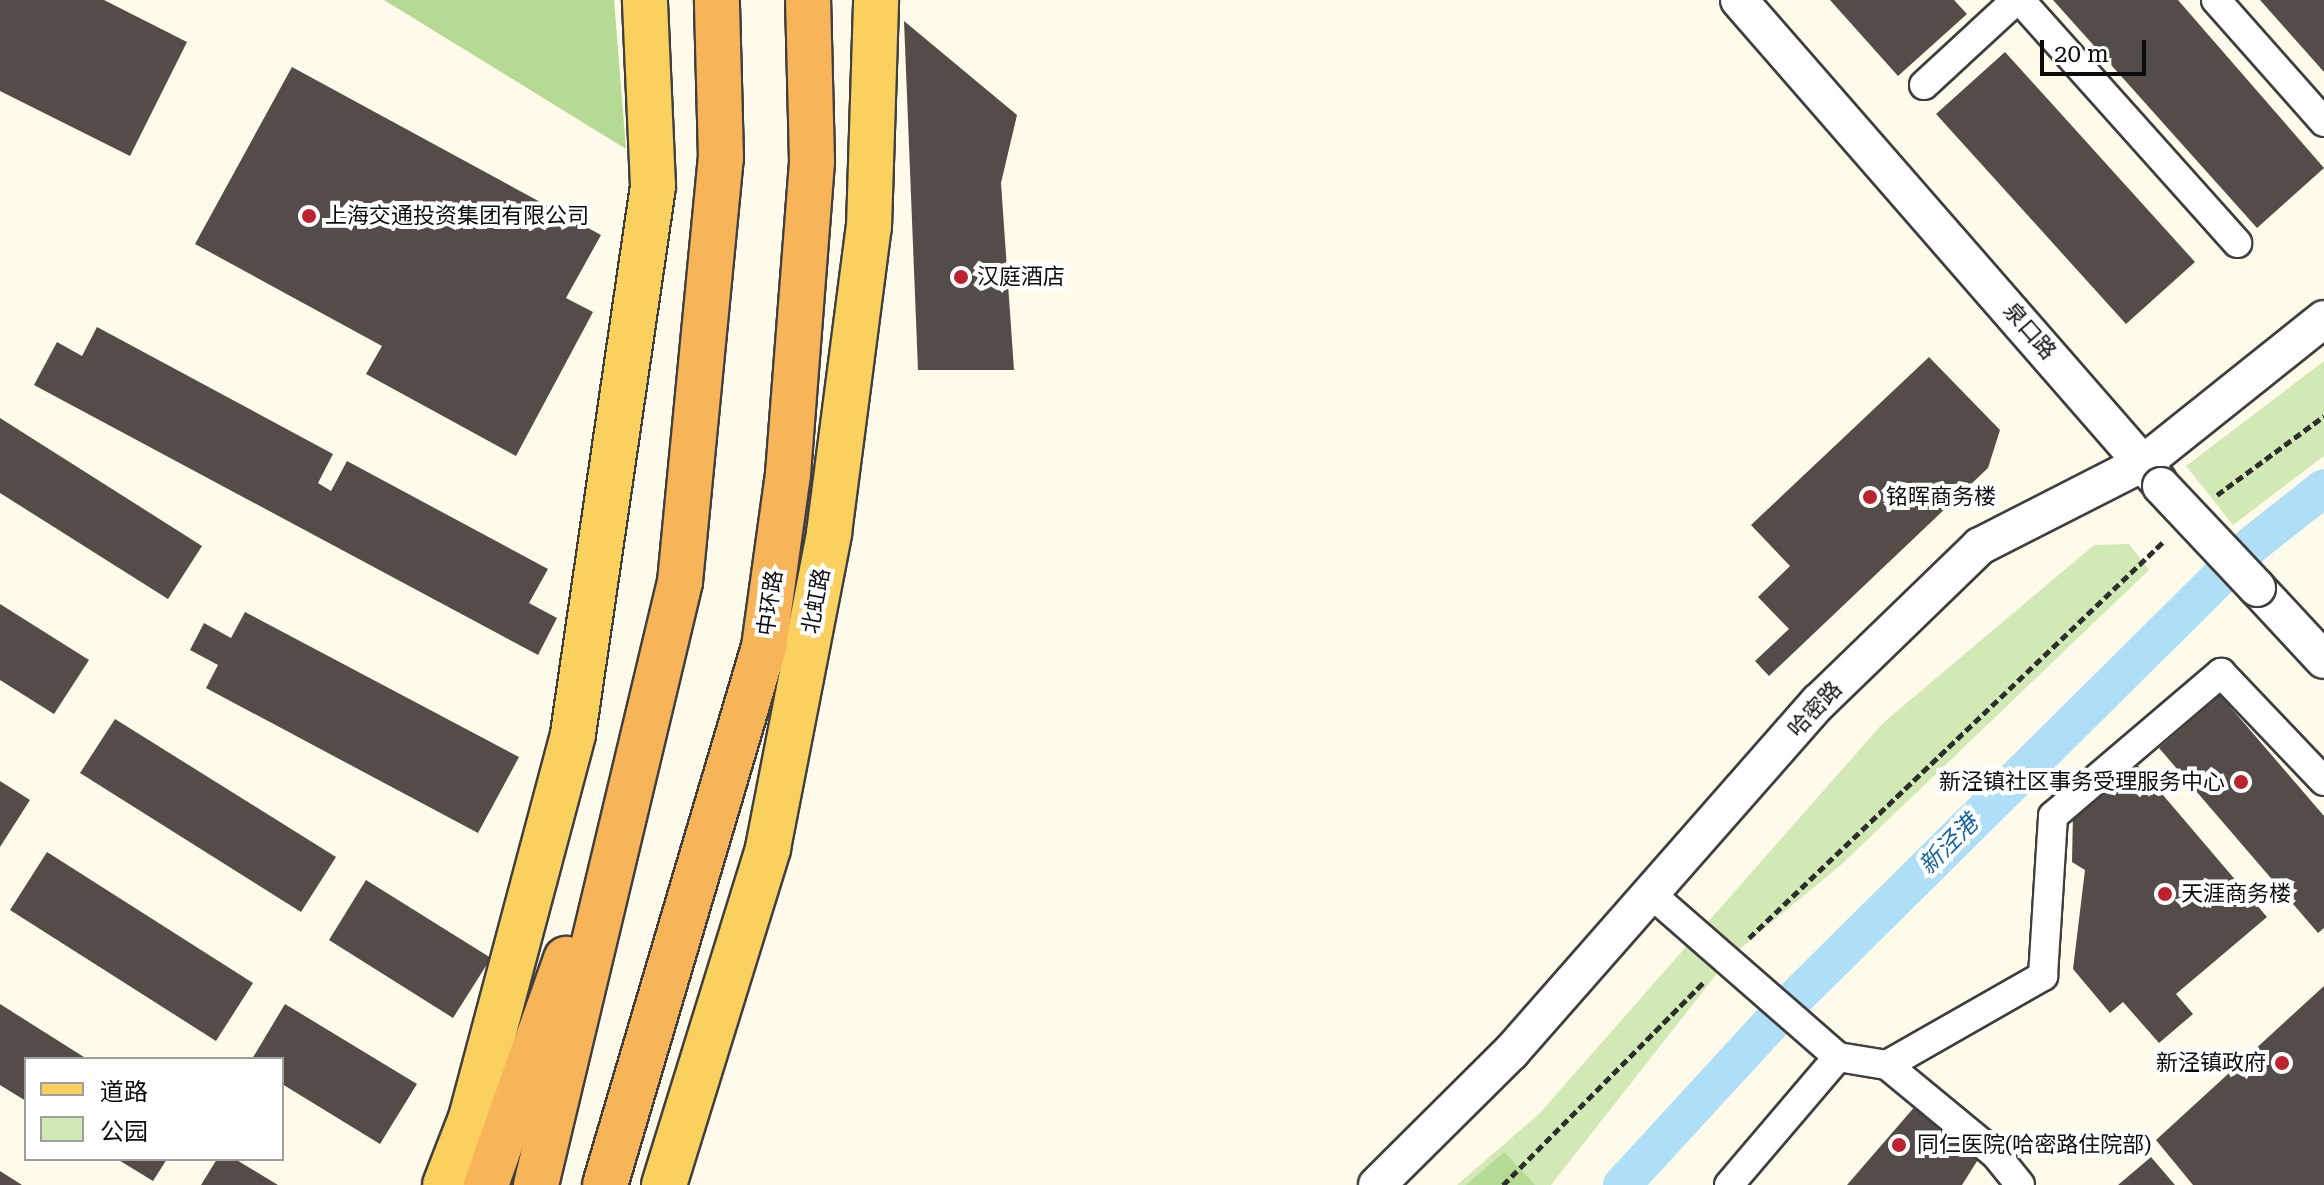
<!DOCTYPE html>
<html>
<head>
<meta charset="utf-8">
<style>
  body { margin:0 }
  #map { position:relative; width:2324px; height:1185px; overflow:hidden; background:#fffaea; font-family:"Roboto Serif","Noto Sans SC",serif }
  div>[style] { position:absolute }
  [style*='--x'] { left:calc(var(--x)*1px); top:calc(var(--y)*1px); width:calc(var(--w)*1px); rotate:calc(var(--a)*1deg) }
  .green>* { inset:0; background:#d1e9b4 }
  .forest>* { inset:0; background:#b5da93 }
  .canal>* { height:38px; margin:-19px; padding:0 19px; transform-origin:19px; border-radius:19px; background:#afdef7 }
  .building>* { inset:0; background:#544c48 }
  .path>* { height:5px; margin-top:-2.5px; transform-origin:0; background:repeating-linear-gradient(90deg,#2e2e2e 0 8px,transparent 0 12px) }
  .roads { filter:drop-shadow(2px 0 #3f3f3f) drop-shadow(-2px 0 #3f3f3f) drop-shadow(0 2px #3f3f3f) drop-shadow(0 -2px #3f3f3f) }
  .minor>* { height:28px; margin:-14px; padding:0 14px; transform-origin:14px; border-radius:14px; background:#fff }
  .tertiary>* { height:36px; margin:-18px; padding:0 18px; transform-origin:18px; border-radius:18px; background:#fff }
  .primary>* { height:44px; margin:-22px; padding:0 22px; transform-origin:22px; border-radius:22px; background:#fad05f }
  .trunk>* { height:44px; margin:-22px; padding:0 22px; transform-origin:22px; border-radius:22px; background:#f8b458 }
  .bridges { filter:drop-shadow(2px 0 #3f3f3f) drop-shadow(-2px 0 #3f3f3f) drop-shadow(0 2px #3f3f3f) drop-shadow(0 -2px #3f3f3f) }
  .tertiary-bridge>* { height:36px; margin:-18px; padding:0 18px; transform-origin:18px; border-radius:18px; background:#fff }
  .dots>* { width:22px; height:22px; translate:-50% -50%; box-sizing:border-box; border:4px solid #fff; border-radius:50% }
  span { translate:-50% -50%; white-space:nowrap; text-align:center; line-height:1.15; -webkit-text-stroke:8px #fff; paint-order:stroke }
  .poi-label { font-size:22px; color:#0c0c0c }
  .left { translate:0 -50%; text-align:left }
  .right { translate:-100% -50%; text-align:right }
  .street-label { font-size:22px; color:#0c0c0c }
  .water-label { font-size:24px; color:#14669e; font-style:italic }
  .legend { position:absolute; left:24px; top:1057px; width:260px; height:104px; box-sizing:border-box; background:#fff; border:2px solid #9e9e9e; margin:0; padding:10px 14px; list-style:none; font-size:24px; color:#0c0c0c }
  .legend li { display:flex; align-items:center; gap:16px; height:40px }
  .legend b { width:40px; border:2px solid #9e9e9e }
  .scale { position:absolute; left:2040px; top:40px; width:106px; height:36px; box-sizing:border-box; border:4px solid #0c0c0c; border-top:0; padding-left:10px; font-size:24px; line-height:28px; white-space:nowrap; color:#0c0c0c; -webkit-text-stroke:6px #fff; paint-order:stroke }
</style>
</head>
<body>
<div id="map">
  <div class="green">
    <i style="clip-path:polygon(2324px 361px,2324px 456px,2233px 525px,2186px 466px)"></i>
    <i style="clip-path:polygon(2129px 544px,2149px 570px,1843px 863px,1730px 957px,1551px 1185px,1457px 1185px,1538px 1115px,1883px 723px,2094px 545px)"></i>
  </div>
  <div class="forest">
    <i style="clip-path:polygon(384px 0,614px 0,626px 149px)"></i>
    <i style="clip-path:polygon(1504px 1152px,1535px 1185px,1466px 1185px)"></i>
  </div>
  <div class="canal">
    <i style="--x:1622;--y:1185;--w:239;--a:-47.4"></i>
    <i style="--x:1784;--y:1009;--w:660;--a:-44.75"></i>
    <i style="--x:2253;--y:544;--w:90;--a:-38.3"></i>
  </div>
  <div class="building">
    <i style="clip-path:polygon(0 0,104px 0,187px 42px,130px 156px,0 91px)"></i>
    <i style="clip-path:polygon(1830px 0,1954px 0,1967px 14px,1898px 76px)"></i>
    <i style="clip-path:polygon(2053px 0,2178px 0,2324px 168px,2257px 228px)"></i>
    <i style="clip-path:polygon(2260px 0,2324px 0,2324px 72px)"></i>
    <i style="clip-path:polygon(904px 21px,1017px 115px,1001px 183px,1014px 370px,918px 370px)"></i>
    <i style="clip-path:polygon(2005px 52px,2195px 262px,2126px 324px,1936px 114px)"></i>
    <i style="clip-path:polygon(292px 67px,601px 235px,566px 298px,593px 312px,516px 456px,366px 374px,382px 346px,195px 244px)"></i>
    <i style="clip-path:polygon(97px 327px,333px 454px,318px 483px,331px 491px,347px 461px,548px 569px,529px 603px,557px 618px,538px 655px,34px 385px,57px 342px,82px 356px)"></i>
    <i style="clip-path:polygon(1929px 357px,2000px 430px,1988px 468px,1769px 676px,1755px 661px,1789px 629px,1758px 597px,1790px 566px,1751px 525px)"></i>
    <i style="clip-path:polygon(0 418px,202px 546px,168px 599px,0 493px)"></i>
    <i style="clip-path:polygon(0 604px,89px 660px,54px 714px,0 680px)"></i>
    <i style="clip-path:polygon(245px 612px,519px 757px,478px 833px,206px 688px,218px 665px,190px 650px,204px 623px,231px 638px)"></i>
    <i style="clip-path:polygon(2220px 695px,2324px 816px,2324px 928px,2318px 933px,2159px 748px)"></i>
    <i style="clip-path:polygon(115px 719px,336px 857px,301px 912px,80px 773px)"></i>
    <i style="clip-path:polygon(2134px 761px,2267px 917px,2176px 994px,2193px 1014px,2159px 1043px,2123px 1002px,2110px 1013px,2073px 969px,2085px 870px,2072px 862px,2073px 813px)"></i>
    <i style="clip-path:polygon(0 781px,30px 800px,0 847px)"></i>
    <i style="clip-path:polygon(47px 852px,253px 983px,216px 1041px,10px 910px)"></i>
    <i style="clip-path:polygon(366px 880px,491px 958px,453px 1018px,329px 940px)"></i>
    <i style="clip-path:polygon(2324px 986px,2324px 1185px,2193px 1185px,2156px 1140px)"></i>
    <i style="clip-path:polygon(0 1004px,87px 1059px,26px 1059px,26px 1101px,0 1085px)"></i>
    <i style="clip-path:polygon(285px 1004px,417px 1084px,380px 1144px,282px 1084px,282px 1059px,252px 1059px)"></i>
    <i style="clip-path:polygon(1917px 1104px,1979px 1158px,1962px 1185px,1847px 1185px)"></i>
    <i style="clip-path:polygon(2151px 1157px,2175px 1185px,2118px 1185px)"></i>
    <i style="clip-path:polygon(117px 1159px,167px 1159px,153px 1181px)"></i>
    <i style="clip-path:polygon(217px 1159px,235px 1159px,278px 1185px,201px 1185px)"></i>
    <i style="clip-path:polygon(0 1171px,22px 1185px,0 1185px)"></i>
  </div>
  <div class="path">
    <i style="--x:2217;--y:495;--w:133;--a:-36.4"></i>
    <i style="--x:1749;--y:938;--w:574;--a:-43.73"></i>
    <i style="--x:1503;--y:1185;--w:287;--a:-45.3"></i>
  </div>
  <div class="roads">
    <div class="minor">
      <i style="--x:2020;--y:0;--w:326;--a:48.2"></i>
      <i style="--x:2216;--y:0;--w:163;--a:48.5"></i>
      <i style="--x:1924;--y:85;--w:125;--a:-42.7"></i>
      <i style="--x:1650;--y:893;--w:249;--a:41.1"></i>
      <i style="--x:1838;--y:1057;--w:50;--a:9.3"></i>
      <i style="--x:1887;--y:1065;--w:141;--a:39.5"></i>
      <i style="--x:1996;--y:1155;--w:38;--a:51"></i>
      <i style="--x:1887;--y:1065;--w:180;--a:-29.7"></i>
      <i style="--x:2043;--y:976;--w:160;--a:-86.4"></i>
      <i style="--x:2053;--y:816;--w:221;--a:-40.4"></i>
      <i style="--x:2221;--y:673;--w:149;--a:46.4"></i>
      <i style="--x:1729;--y:1185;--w:168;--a:-49.6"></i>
    </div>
    <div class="tertiary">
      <i style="--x:1739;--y:0;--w:638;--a:48.94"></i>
      <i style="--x:2257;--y:588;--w:98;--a:47.1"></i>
      <i style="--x:1377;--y:1185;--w:189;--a:-44.8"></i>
      <i style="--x:1511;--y:1052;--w:466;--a:-48.7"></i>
      <i style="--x:1819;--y:702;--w:224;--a:-44.1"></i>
      <i style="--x:1980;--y:546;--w:185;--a:-27"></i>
      <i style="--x:2145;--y:462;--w:229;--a:-38.6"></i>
    </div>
    <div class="primary">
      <i style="--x:445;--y:1185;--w:72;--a:-68.8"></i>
      <i style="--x:471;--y:1118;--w:397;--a:-75.1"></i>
      <i style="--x:573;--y:734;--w:554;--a:-81.69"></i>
      <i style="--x:653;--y:186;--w:186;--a:-92.5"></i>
      <i style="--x:664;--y:1185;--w:353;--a:-72.8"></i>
      <i style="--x:768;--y:848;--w:321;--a:-79"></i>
      <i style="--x:829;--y:533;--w:309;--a:-82.6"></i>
      <i style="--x:869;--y:227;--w:227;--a:-88.2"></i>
    </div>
    <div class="trunk">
      <i style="--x:486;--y:1185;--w:240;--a:-70.5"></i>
      <i style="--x:536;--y:1185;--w:620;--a:-76.57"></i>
      <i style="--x:680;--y:582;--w:426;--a:-84.5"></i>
      <i style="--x:721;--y:158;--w:158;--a:-91.5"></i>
      <i style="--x:605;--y:1185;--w:561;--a:-73.54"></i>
      <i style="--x:764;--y:647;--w:175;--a:-82.1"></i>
      <i style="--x:788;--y:474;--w:314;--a:-85.6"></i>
      <i style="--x:812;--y:161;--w:161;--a:-91.4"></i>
    </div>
  </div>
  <div class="bridges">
    <div class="tertiary-bridge">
      <i style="--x:2161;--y:486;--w:140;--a:46.7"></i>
    </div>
  </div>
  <div class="dots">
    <i style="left:309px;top:216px;background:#bd232f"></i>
    <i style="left:961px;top:277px;background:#bd232f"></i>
    <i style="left:1870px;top:497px;background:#bd232f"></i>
    <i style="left:2241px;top:782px;background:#bd232f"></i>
    <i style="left:2165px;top:894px;background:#bd232f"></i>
    <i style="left:2282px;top:1063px;background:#bd232f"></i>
    <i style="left:1899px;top:1145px;background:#bd232f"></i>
  </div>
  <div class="poi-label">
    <span class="left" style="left:325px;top:216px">上海交通投资集团有限公司</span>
    <span class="left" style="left:977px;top:277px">汉庭酒店</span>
    <span class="left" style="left:1886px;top:497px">铭晖商务楼</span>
    <span class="right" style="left:2225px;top:782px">新泾镇社区事务受理服务中心</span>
    <span class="left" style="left:2181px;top:894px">天涯商务楼</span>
    <span class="right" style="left:2266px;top:1063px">新泾镇政府</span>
    <span class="left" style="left:1917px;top:1145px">同仁医院(哈密路住院部)</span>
  </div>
  <div class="street-label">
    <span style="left:2030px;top:331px;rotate:49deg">泉口路</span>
    <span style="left:816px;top:601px;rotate:-79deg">北虹路</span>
    <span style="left:770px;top:603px;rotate:-82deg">中环路</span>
    <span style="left:1815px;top:709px;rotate:-47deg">哈密路</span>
  </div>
  <div class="water-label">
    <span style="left:1949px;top:845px;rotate:-45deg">新泾港</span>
  </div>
  <ul class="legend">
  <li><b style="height:10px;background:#fad05f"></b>道路</li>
  <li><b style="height:22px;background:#d1e9b4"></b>公园</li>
  </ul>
  <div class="scale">20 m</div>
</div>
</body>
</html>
